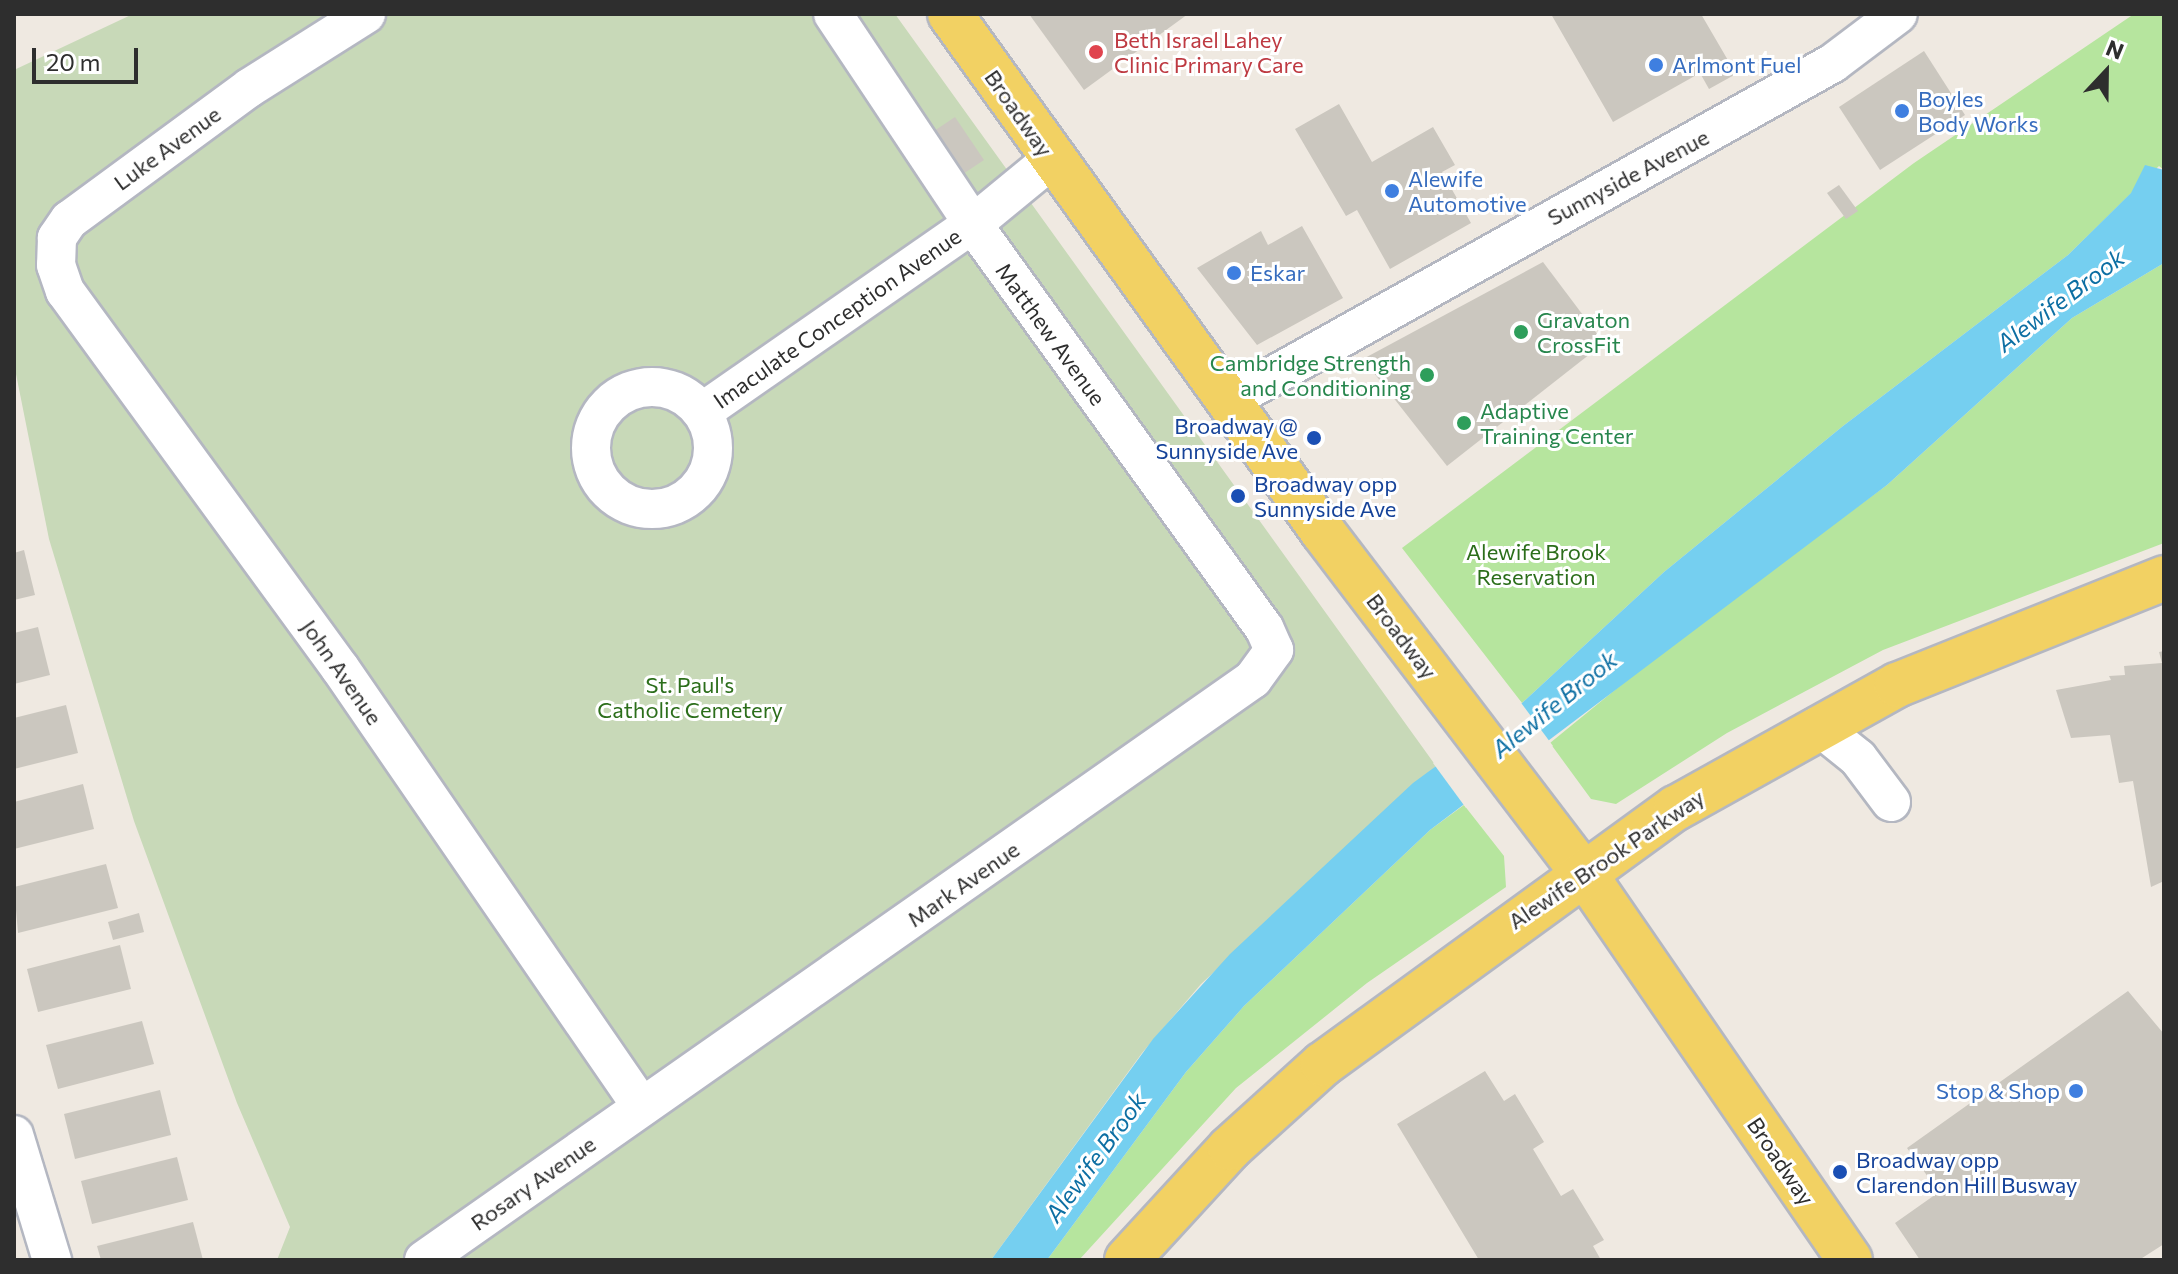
<!DOCTYPE html>
<html>
<head>
<meta charset="utf-8">
<style>
  body { margin:0 }
  #map { position:relative; width:2178px; height:1274px; overflow:hidden; background:#efe9e1; font-family:Commissioner,sans-serif }
  div>[style] { position:absolute }
  [style*='--x'] { left:calc(var(--x)*1px); top:calc(var(--y)*1px); width:calc(var(--w)*1px); rotate:calc(var(--a)*1deg) }
  .green>* { inset:0; background:#b6e59e }
  .cemetery>* { inset:0; background:#c8d9b8 }
  .water>* { inset:0; background:#75cff0 }
  .pier>* { inset:0; background:#efe9e1 }
  .building>* { inset:0; background:#cbc7bf }
  .roads { filter:drop-shadow(2px 0 #b4b7c1) drop-shadow(-2px 0 #b4b7c1) drop-shadow(0 2px #b4b7c1) drop-shadow(0 -2px #b4b7c1) }
  .minor>* { height:38px; margin:-19px; padding:0 19px; transform-origin:19px; border-radius:19px; background:#fff }
  .minor>.ring { margin:-19px; padding:0; box-sizing:content-box; background:none; border:38px solid #fff; border-radius:50% }
  .major>* { height:44px; margin:-22px; padding:0 22px; transform-origin:22px; border-radius:22px; background:#f2d163 }
  .dots>* { width:22px; height:22px; translate:-50% -50%; box-sizing:border-box; border:4px solid #fff; border-radius:50% }
  span { translate:-50% -50%; white-space:nowrap; text-align:center; line-height:1.15; -webkit-text-stroke:6px #fff; paint-order:stroke }
  .health-label { font-size:22px; color:#be3a42 }
  .left { translate:0 -50%; text-align:left }
  .shop-label { font-size:22px; color:#366cbe }
  .right { translate:-100% -50%; text-align:right }
  .street-label { font-size:22px; color:#2e2e2e }
  .leisure-label { font-size:22px; color:#27864d }
  .transit-label { font-size:22px; color:#164399 }
  .park-label { font-size:22px; color:#2c6e1b }
  .water-label { font-size:24px; color:#0d6fa3; font-style:italic }
  .frame { position:absolute; inset:0; border:16px solid #2e2e2e; pointer-events:none }
  .north { position:absolute; left:2066px; top:32px; width:80px; height:80px; -webkit-text-stroke:6px #fff; paint-order:stroke; rotate:22deg; font-size:22px; font-weight:700; line-height:32px; text-align:center; color:#2e2e2e }
  .north::after { content:''; display:block; margin:auto; width:28px; height:36px; background:#2e2e2e; clip-path:polygon(50% 0,100% 100%,50% 72%,0 100%) }
  .scale { position:absolute; left:32px; top:48px; width:106px; height:36px; box-sizing:border-box; border:4px solid #2e2e2e; border-top:0; padding-left:10px; font-size:24px; line-height:28px; white-space:nowrap; color:#2e2e2e; -webkit-text-stroke:6px #fff; paint-order:stroke }
</style>
</head>
<body>
<div id="map">
  <div class="green">
    <i style="clip-path:polygon(2134px 14px,2164px 14px,2164px 170px,2159px 166px,2068px 255px,1843px 426px,1664px 572px,1522px 703px,1402px 548px,1914px 163px)"></i>
    <i style="clip-path:polygon(2164px 263px,2164px 543px,1883px 650px,1727px 733px,1616px 804px,1591px 799px,1550px 743px,1686px 632px,1887px 485px,2072px 318px)"></i>
    <i style="clip-path:polygon(1464px 805px,1504px 856px,1506px 887px,1367px 983px,1236px 1088px,1079px 1260px,1047px 1260px,1186px 1072px,1244px 1006px,1430px 830px)"></i>
  </div>
  <div class="cemetery">
    <i style="clip-path:polygon(133px 14px,895px 14px,1436px 766px,1201px 984px,1142px 1053px,991px 1260px,277px 1260px,290px 1227px,237px 1103px,134px 821px,49px 539px,14px 364px,14px 70px)"></i>
  </div>
  <div class="water">
    <i style="clip-path:polygon(2145px 165px,2164px 170px,2164px 263px,2072px 318px,1887px 485px,1430px 830px,1244px 1006px,1186px 1072px,1047px 1260px,991px 1260px,1153px 1039px,1230px 954px,1413px 783px,1522px 703px,1664px 572px,1843px 426px,2068px 255px,2131px 193px)"></i>
  </div>
  <div class="pier">
    <i style="clip-path:polygon(1519px 700px,1553px 746px,1466px 808px,1433px 763px)"></i>
  </div>
  <div class="building">
    <i style="clip-path:polygon(1029px 14px,1188px 14px,1084px 90px)"></i>
    <i style="clip-path:polygon(1551px 14px,1701px 14px,1736px 74px,1709px 89px,1700px 73px,1613px 122px)"></i>
    <i style="clip-path:polygon(1924px 51px,1965px 115px,1880px 170px,1839px 107px)"></i>
    <i style="clip-path:polygon(1339px 104px,1372px 162px,1433px 127px,1455px 165px,1442px 172px,1471px 223px,1390px 269px,1357px 210px,1346px 216px,1295px 129px)"></i>
    <i style="clip-path:polygon(955px 117px,984px 160px,957px 178px,928px 135px)"></i>
    <i style="clip-path:polygon(1839px 185px,1858px 211px,1846px 219px,1827px 193px)"></i>
    <i style="clip-path:polygon(1302px 226px,1343px 298px,1257px 345px,1197px 268px,1261px 231px,1268px 245px)"></i>
    <i style="clip-path:polygon(1543px 262px,1604px 343px,1447px 466px,1363px 359px)"></i>
    <i style="clip-path:polygon(24px 550px,35px 595px,14px 600px,14px 553px)"></i>
    <i style="clip-path:polygon(38px 627px,50px 675px,14px 684px,14px 633px)"></i>
    <i style="clip-path:polygon(2164px 651px,2164px 881px,2151px 887px,2133px 781px,2119px 783px,2110px 735px,2071px 738px,2056px 690px,2111px 680px,2109px 676px,2125px 675px,2124px 666px,2162px 663px,2159px 652px)"></i>
    <i style="clip-path:polygon(66px 705px,78px 753px,14px 769px,14px 718px)"></i>
    <i style="clip-path:polygon(83px 784px,94px 829px,14px 849px,14px 802px)"></i>
    <i style="clip-path:polygon(106px 864px,118px 908px,18px 933px,14px 887px)"></i>
    <i style="clip-path:polygon(139px 913px,144px 932px,113px 940px,108px 922px)"></i>
    <i style="clip-path:polygon(120px 945px,131px 989px,38px 1012px,27px 969px)"></i>
    <i style="clip-path:polygon(2128px 991px,2164px 1034px,2164px 1244px,2139px 1260px,1920px 1260px,1895px 1223px,1939px 1192px,1907px 1148px)"></i>
    <i style="clip-path:polygon(142px 1021px,154px 1064px,58px 1089px,46px 1045px)"></i>
    <i style="clip-path:polygon(1485px 1071px,1504px 1101px,1515px 1094px,1544px 1142px,1533px 1149px,1561px 1196px,1573px 1189px,1604px 1240px,1593px 1246px,1601px 1260px,1479px 1260px,1397px 1124px)"></i>
    <i style="clip-path:polygon(160px 1090px,171px 1135px,75px 1159px,64px 1114px)"></i>
    <i style="clip-path:polygon(177px 1157px,188px 1200px,92px 1224px,81px 1181px)"></i>
    <i style="clip-path:polygon(193px 1222px,203px 1260px,101px 1260px,97px 1246px)"></i>
  </div>
  <div class="roads">
    <div class="minor">
      <i style="--x:366;--y:14;--w:138;--a:147.7"></i>
      <i style="--x:249;--y:88;--w:223;--a:143.7"></i>
      <i style="--x:69;--y:220;--w:22;--a:124"></i>
      <i style="--x:57;--y:238;--w:27;--a:92"></i>
      <i style="--x:56;--y:265;--w:28;--a:71"></i>
      <i style="--x:65;--y:291;--w:467;--a:53.9"></i>
      <i style="--x:340;--y:668;--w:531;--a:55.5"></i>
      <i class="ring" style="left:591px;top:387px;width:84px;height:84px"></i>
      <i style="--x:1228;--y:401;--w:693;--a:-29.19"></i>
      <i style="--x:1833;--y:63;--w:81;--a:-37"></i>
      <i style="--x:702;--y:412;--w:330;--a:-34.8"></i>
      <i style="--x:973;--y:224;--w:102;--a:-39.4"></i>
      <i style="--x:1818;--y:726;--w:51;--a:38.7"></i>
      <i style="--x:1858;--y:758;--w:55;--a:53.1"></i>
      <i style="--x:14;--y:1135;--w:131;--a:73.1"></i>
      <i style="--x:424;--y:1260;--w:1012;--a:-35.02"></i>
      <i style="--x:1253;--y:679;--w:36;--a:-54"></i>
      <i style="--x:1274;--y:650;--w:24;--a:-114"></i>
      <i style="--x:1264;--y:628;--w:498;--a:-125.8"></i>
      <i style="--x:973;--y:224;--w:252;--a:-123.7"></i>
    </div>
    <div class="major">
      <i style="--x:950;--y:14;--w:638;--a:54.24"></i>
      <i style="--x:1323;--y:532;--w:449;--a:52.7"></i>
      <i style="--x:1595;--y:889;--w:450;--a:55.5"></i>
      <i style="--x:1127;--y:1260;--w:152;--a:-47.4"></i>
      <i style="--x:1230;--y:1148;--w:125;--a:-42.1"></i>
      <i style="--x:1323;--y:1064;--w:436;--a:-36"></i>
      <i style="--x:1676;--y:808;--w:253;--a:-29.1"></i>
      <i style="--x:1897;--y:685;--w:288;--a:-21.8"></i>
    </div>
  </div>
  <div class="dots">
    <i style="left:1096px;top:52px;background:#e0444e"></i>
    <i style="left:1656px;top:65px;background:#3f7fe0"></i>
    <i style="left:1902px;top:111px;background:#3f7fe0"></i>
    <i style="left:1392px;top:191px;background:#3f7fe0"></i>
    <i style="left:1234px;top:273px;background:#3f7fe0"></i>
    <i style="left:1521px;top:332px;background:#2e9e5b"></i>
    <i style="left:1427px;top:375px;background:#2e9e5b"></i>
    <i style="left:1464px;top:423px;background:#2e9e5b"></i>
    <i style="left:1314px;top:438px;background:#1a4fb4"></i>
    <i style="left:1238px;top:496px;background:#1a4fb4"></i>
    <i style="left:2076px;top:1091px;background:#3f7fe0"></i>
    <i style="left:1840px;top:1172px;background:#1a4fb4"></i>
  </div>
  <div class="health-label">
    <span class="left" style="left:1114px;top:52px">Beth Israel Lahey<br>Clinic Primary Care</span>
  </div>
  <div class="shop-label">
    <span class="left" style="left:1672px;top:65px">Arlmont Fuel</span>
    <span class="left" style="left:1918px;top:111px">Boyles<br>Body Works</span>
    <span class="left" style="left:1408px;top:191px">Alewife<br>Automotive</span>
    <span class="left" style="left:1250px;top:273px">Eskar</span>
    <span class="right" style="left:2060px;top:1091px">Stop &amp; Shop</span>
  </div>
  <div class="street-label">
    <span style="left:1019px;top:113px;rotate:55deg">Broadway</span>
    <span style="left:167px;top:148px;rotate:-36deg">Luke Avenue</span>
    <span style="left:1628px;top:177px;rotate:-28deg">Sunnyside Avenue</span>
    <span style="left:837px;top:318px;rotate:-35deg">Imaculate Conception Avenue</span>
    <span style="left:1051px;top:334px;rotate:54deg">Matthew Avenue</span>
    <span style="left:1402px;top:636px;rotate:53deg">Broadway</span>
    <span style="left:342px;top:672px;rotate:55deg">John Avenue</span>
    <span style="left:1606px;top:859px;rotate:-34deg">Alewife Brook Parkway</span>
    <span style="left:963px;top:884px;rotate:-35deg">Mark Avenue</span>
    <span style="left:1781px;top:1161px;rotate:56deg">Broadway</span>
    <span style="left:533px;top:1183px;rotate:-35deg">Rosary Avenue</span>
  </div>
  <div class="leisure-label">
    <span class="left" style="left:1537px;top:332px">Gravaton<br>CrossFit</span>
    <span class="right" style="left:1411px;top:375px">Cambridge Strength<br>and Conditioning</span>
    <span class="left" style="left:1480px;top:423px">Adaptive<br>Training Center</span>
  </div>
  <div class="transit-label">
    <span class="right" style="left:1298px;top:438px">Broadway @<br>Sunnyside Ave</span>
    <span class="left" style="left:1254px;top:496px">Broadway opp<br>Sunnyside Ave</span>
    <span class="left" style="left:1856px;top:1172px">Broadway opp<br>Clarendon Hill Busway</span>
  </div>
  <div class="park-label">
    <span style="left:1536px;top:564px">Alewife Brook<br>Reservation</span>
    <span style="left:690px;top:697px">St. Paul's<br>Catholic Cemetery</span>
  </div>
  <div class="water-label">
    <span style="left:2060px;top:300px;rotate:-37deg">Alewife Brook</span>
    <span style="left:1554px;top:704px;rotate:-39deg">Alewife Brook</span>
    <span style="left:1095px;top:1157px;rotate:-54deg">Alewife Brook</span>
  </div>
  <div class="frame"></div>
  <div class="north">N</div>
  <div class="scale">20 m</div>
</div>
</body>
</html>
